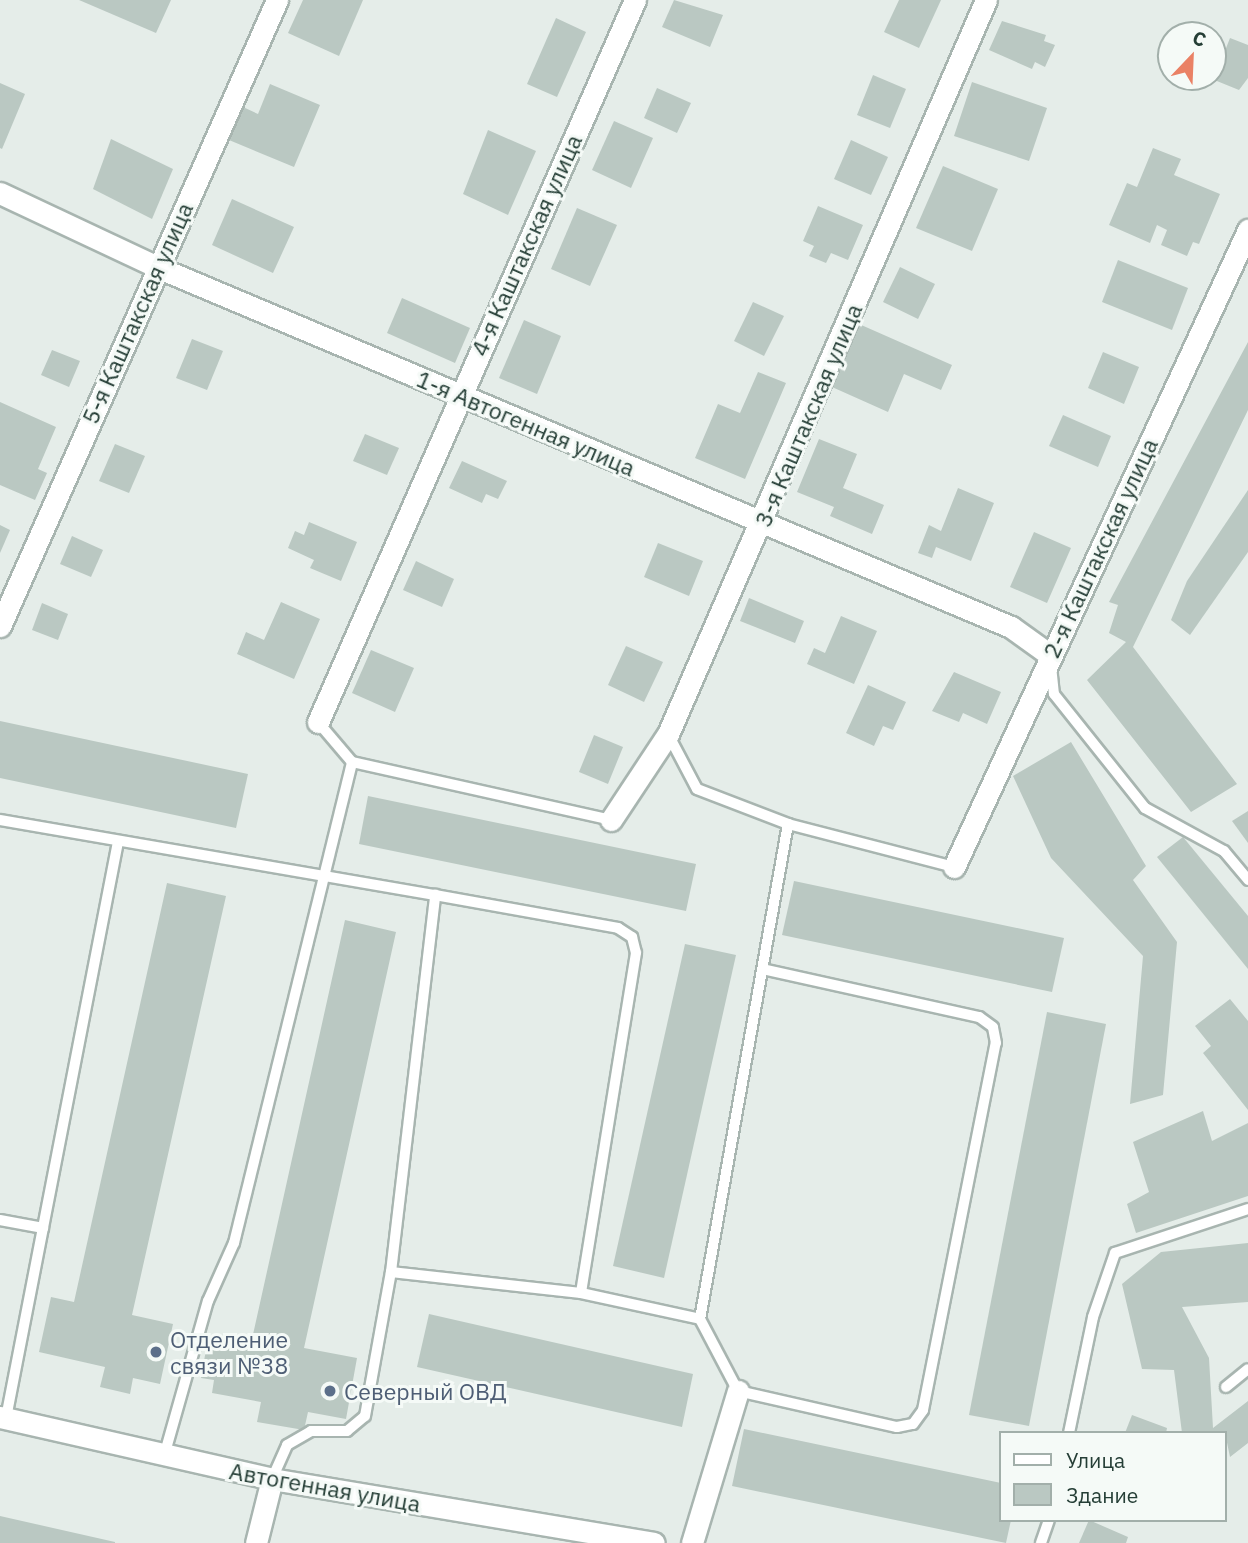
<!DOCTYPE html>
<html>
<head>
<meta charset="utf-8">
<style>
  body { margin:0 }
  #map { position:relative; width:1248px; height:1543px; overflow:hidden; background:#e5ede9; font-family:"IBM Plex Sans",sans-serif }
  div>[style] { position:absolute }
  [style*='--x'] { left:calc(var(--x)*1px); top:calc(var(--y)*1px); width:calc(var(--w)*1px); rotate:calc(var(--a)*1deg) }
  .building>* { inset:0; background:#bac8c2 }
  .roads { filter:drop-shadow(2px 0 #a8b5b0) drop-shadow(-2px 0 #a8b5b0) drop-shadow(0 2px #a8b5b0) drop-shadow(0 -2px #a8b5b0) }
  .service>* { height:10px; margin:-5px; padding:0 5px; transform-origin:5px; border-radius:5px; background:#fff }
  .minor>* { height:21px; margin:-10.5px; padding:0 10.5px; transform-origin:10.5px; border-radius:10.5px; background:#fff }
  .dots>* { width:19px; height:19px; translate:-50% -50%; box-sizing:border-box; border:4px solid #f5faf7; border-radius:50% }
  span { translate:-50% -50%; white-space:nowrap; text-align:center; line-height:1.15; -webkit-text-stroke:6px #f5faf7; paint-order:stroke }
  .street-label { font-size:23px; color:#253e36 }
  .service-label { font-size:23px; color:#4e5e75 }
  .left { translate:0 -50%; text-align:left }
  .legend { position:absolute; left:999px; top:1431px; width:228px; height:91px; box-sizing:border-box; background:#f5faf7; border:2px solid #a2afaa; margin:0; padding:9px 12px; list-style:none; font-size:21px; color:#253e36 }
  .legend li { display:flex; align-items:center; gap:14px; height:35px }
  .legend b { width:35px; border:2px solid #a2afaa }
  .north { position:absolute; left:1157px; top:21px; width:70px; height:70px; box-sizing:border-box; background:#f5faf7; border:2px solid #a2afaa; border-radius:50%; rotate:23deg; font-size:19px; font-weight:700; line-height:28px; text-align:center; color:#253e36 }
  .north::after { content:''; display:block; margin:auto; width:24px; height:32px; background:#ea8165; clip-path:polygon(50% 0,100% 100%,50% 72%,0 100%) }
</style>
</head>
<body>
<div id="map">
  <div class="building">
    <i style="clip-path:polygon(79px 0,171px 0,156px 33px)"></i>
    <i style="clip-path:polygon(303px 0,363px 0,339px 56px,288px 33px)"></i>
    <i style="clip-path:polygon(674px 0,723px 15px,710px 47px,662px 27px)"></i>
    <i style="clip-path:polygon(899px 0,941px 0,919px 48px,884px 32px)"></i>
    <i style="clip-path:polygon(556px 18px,586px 32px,557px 97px,527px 84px)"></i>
    <i style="clip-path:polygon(1002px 21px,1046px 35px,1044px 41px,1055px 45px,1045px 67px,1035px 62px,1032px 69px,989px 50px)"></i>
    <i style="clip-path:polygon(1230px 38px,1248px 45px,1248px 78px,1239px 90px,1207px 77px,1213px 77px,1213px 57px,1221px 61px)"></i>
    <i style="clip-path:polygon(873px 75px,906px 89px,890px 128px,857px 115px)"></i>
    <i style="clip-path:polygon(972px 82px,1047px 108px,1029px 161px,954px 136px)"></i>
    <i style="clip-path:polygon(0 83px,25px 94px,2px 149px,0 148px)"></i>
    <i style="clip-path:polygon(270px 84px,320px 105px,294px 167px,229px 140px,243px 107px,258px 114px)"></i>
    <i style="clip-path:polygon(657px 88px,691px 103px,677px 133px,644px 118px)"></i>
    <i style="clip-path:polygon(614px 121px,653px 138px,631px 188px,592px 170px)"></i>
    <i style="clip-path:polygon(488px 130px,536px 151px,508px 215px,463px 194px)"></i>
    <i style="clip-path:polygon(111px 139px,173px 169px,152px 219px,93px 189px)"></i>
    <i style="clip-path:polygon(851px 140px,888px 157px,871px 195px,834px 179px)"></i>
    <i style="clip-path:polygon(1153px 148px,1181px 159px,1174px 175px,1220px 194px,1199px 244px,1193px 242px,1187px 256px,1161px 245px,1167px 230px,1157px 225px,1150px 243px,1109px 225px,1127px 183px,1137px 187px)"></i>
    <i style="clip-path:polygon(943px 166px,998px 189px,972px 251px,916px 228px)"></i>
    <i style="clip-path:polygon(232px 199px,294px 227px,273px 273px,212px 245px)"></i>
    <i style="clip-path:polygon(818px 206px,863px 225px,848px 260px,831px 253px,826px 263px,809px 256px,814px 246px,803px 241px)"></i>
    <i style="clip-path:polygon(577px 208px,617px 225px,590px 286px,551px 269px)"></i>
    <i style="clip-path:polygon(1118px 260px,1188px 288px,1172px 330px,1102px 302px)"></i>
    <i style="clip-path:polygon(900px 267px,935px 284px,918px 319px,883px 302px)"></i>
    <i style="clip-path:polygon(402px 298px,470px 328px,455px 363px,387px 333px)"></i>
    <i style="clip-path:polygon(753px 302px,784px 316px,764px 356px,734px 341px)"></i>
    <i style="clip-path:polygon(524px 320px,561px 336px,537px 394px,499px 378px)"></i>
    <i style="clip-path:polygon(859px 324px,952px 365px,941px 390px,904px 374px,888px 412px,832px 387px)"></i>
    <i style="clip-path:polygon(192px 339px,223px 351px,207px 390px,176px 378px)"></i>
    <i style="clip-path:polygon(1248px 342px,1248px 410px,1133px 647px,1237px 784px,1191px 812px,1087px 680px,1126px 642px,1109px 633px,1118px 605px,1109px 602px)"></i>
    <i style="clip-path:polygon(52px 350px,80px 361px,69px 387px,41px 375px)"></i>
    <i style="clip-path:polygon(1103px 352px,1139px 367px,1124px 404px,1088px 388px)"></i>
    <i style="clip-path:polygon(758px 372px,786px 383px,745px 479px,695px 458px,718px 404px,740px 413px)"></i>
    <i style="clip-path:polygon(0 402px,56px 427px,38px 469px,47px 473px,35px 500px,0 485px)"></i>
    <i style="clip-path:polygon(1063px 415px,1111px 436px,1098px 467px,1049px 446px)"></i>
    <i style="clip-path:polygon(365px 434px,399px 448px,387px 475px,353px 461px)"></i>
    <i style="clip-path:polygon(819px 439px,857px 454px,843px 488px,884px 505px,872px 534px,830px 516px,834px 507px,797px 492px)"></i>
    <i style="clip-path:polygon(115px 444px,145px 456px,129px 493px,99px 481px)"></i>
    <i style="clip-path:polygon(462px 461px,507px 481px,498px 499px,486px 494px,482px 503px,449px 488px)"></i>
    <i style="clip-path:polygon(958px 488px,994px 503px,971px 561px,936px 547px,932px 558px,918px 553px,929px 525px,941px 531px)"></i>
    <i style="clip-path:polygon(1248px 490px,1248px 552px,1190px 635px,1171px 620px,1187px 581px)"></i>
    <i style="clip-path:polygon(309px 522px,357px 542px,341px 581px,310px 568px,314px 560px,288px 548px,295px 531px,304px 535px)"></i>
    <i style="clip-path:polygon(0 525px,10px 530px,0 553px)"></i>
    <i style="clip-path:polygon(1034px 532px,1071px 548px,1047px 603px,1010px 587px)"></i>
    <i style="clip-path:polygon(72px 536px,103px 550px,91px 577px,60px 564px)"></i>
    <i style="clip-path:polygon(658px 543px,703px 561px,689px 596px,644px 577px)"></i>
    <i style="clip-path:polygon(416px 561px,454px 579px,442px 607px,403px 590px)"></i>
    <i style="clip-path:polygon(749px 598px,804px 621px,795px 643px,740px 621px)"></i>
    <i style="clip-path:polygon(281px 602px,320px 619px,294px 679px,237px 654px,246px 632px,264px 640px)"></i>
    <i style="clip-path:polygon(42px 603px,68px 614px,58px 640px,32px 630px)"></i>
    <i style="clip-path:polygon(841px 616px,877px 631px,854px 684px,807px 664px,814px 648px,825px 653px)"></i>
    <i style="clip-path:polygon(626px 646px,663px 662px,644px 702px,608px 685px)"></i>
    <i style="clip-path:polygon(371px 650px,414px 668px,395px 712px,352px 693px)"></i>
    <i style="clip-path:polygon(954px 672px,1001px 692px,987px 724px,963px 713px,959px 722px,932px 711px)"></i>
    <i style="clip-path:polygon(868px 685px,906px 702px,893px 730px,883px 726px,874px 746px,846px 733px)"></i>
    <i style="clip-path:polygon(0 721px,248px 774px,236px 828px,0 778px)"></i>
    <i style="clip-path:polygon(594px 735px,623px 747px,608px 784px,579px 772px)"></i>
    <i style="clip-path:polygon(1071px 742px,1146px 866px,1133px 880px,1177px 942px,1163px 1095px,1130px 1104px,1143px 956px,1051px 858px,1013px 776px)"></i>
    <i style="clip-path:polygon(368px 796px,696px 864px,686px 911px,359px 844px)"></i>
    <i style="clip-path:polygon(1248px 811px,1248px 843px,1232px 821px)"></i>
    <i style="clip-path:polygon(1183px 837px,1248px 916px,1248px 969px,1157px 857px)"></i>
    <i style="clip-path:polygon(794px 881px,1064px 938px,1052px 992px,782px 935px)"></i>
    <i style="clip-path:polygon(167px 883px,226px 896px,132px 1315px,173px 1324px,160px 1384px,133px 1378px,130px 1394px,100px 1387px,105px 1367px,39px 1352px,51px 1297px,74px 1302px)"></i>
    <i style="clip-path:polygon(345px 920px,396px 932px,304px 1348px,357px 1358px,346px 1419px,308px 1412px,304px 1430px,257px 1422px,261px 1402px,212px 1393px,214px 1380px,201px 1378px,207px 1344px,221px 1347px,223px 1334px,252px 1339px)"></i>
    <i style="clip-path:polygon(685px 944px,736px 955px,664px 1278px,613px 1266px)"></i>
    <i style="clip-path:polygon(1230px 999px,1248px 1021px,1248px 1110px,1203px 1053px,1211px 1046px,1195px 1026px)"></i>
    <i style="clip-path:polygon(1047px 1012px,1106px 1024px,1029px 1426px,969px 1415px)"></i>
    <i style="clip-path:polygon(1203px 1111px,1212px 1141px,1248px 1123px,1248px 1196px,1136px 1233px,1127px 1204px,1149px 1192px,1133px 1142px)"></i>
    <i style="clip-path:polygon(1248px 1243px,1248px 1302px,1182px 1307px,1209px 1358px,1213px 1428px,1248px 1401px,1248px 1443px,1230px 1457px,1225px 1433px,1182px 1433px,1174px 1370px,1142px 1369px,1122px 1284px,1161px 1252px)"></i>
    <i style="clip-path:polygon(429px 1314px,693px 1374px,682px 1427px,417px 1367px)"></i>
    <i style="clip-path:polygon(1132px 1415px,1167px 1428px,1166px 1433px,1125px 1433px)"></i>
    <i style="clip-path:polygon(744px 1429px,1001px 1483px,1001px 1520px,1011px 1520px,1006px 1543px,732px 1486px)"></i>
    <i style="clip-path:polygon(0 1516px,115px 1542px,115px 1543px,0 1543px)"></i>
    <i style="clip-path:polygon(1089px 1520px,1128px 1537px,1126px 1543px,1079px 1543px)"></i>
  </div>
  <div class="roads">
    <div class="service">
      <i style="--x:1051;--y:666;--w:28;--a:84"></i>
      <i style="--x:1054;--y:694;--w:146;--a:51.4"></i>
      <i style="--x:1145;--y:808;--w:90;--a:28.6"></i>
      <i style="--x:1224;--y:851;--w:38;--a:50"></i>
      <i style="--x:318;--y:722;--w:52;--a:49.6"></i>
      <i style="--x:352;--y:762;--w:265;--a:12.6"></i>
      <i style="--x:668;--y:734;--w:62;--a:62.2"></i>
      <i style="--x:697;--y:789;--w:97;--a:21"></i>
      <i style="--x:788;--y:824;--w:171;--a:14.5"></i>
      <i style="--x:0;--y:820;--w:441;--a:9.8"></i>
      <i style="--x:0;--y:1220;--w:44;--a:10.5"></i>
      <i style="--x:391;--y:1272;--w:380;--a:-83.3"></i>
      <i style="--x:435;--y:895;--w:186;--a:10.2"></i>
      <i style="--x:618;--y:928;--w:17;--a:33"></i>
      <i style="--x:632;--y:937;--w:16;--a:76"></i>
      <i style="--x:636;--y:953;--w:344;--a:99.2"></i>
      <i style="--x:700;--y:1319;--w:503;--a:-79.92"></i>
      <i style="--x:1226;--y:1387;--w:28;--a:-39"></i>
      <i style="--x:6;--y:1418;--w:587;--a:-79"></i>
      <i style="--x:1069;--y:1433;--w:118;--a:-78.3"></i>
      <i style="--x:1093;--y:1317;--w:68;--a:-71"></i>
      <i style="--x:1115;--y:1253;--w:140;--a:-18.3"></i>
      <i style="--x:164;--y:1456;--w:161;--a:-74.2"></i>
      <i style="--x:208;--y:1301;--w:64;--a:-65.9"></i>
      <i style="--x:234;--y:1243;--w:495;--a:-76.2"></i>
      <i style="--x:272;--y:1479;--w:37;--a:-66"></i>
      <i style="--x:287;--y:1445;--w:28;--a:-30"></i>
      <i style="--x:311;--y:1431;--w:36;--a:0"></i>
      <i style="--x:347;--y:1431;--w:23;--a:-40"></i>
      <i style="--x:365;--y:1416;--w:146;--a:-79.8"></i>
      <i style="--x:391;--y:1272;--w:191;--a:6.3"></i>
      <i style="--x:581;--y:1293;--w:122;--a:12.3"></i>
      <i style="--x:700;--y:1319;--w:81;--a:62.2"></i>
      <i style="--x:738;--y:1391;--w:163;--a:12.8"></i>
      <i style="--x:897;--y:1427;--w:16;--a:-11"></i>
      <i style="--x:913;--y:1424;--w:17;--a:-54"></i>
      <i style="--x:923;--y:1410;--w:374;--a:-78.8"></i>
      <i style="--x:996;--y:1043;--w:16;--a:-101"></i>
      <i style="--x:993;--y:1027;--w:17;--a:-144"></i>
      <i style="--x:979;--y:1017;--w:221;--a:-167.5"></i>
      <i style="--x:1041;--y:1543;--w:24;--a:-71"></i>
    </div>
    <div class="minor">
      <i style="--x:0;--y:193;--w:174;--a:25.2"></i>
      <i style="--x:157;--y:267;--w:927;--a:22.86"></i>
      <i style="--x:1011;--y:627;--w:48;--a:35.7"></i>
      <i style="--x:0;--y:626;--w:685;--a:-66.13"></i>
      <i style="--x:318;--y:722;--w:789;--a:-66.3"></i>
      <i style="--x:611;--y:820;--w:103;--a:-56.5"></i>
      <i style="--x:668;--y:734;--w:800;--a:-66.58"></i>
      <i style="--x:954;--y:867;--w:702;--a:-65.22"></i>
      <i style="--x:0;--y:1417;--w:279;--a:12.8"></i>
      <i style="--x:272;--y:1479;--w:387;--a:9.5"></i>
      <i style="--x:256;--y:1543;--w:66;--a:-76"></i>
      <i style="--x:692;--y:1543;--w:159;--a:-73.2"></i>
    </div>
  </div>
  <div class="dots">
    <i style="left:156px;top:1352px;background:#5c6f8a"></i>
    <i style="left:330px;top:1391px;background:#5c6f8a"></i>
  </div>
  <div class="street-label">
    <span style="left:526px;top:245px;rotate:-66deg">4-я Каштакская улица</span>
    <span style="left:137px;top:313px;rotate:-66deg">5-я Каштакская улица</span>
    <span style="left:808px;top:415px;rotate:-67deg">3-я Каштакская улица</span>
    <span style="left:526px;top:423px;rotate:23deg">1-я Автогенная улица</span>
    <span style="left:1100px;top:548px;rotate:-65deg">2-я Каштакская улица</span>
    <span style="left:325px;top:1487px;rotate:10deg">Автогенная улица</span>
  </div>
  <div class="service-label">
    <span class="left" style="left:170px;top:1352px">Отделение<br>связи №38</span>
    <span class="left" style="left:344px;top:1391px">Северный ОВД</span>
  </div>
  <ul class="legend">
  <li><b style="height:9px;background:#fff"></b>Улица</li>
  <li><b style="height:19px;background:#bac8c2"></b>Здание</li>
  </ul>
  <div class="north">С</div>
</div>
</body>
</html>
